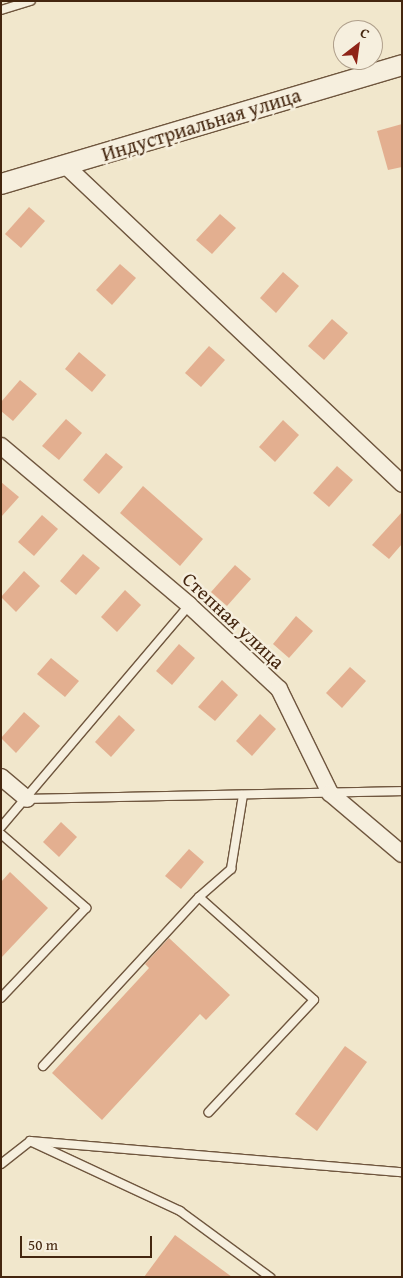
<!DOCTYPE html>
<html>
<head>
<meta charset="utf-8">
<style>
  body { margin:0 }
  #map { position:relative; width:403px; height:1278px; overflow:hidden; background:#f1e7cc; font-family:"Gentium Book Plus",serif }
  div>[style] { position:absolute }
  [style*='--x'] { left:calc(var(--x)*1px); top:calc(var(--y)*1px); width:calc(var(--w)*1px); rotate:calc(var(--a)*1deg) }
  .building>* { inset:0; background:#e3af90 }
  .roads { filter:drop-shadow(1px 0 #6f563e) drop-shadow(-1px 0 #6f563e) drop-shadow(0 1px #6f563e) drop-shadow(0 -1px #6f563e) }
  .service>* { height:8px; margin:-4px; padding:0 4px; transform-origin:4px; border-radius:4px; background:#f6efde }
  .minor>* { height:16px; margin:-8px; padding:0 8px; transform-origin:8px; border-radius:8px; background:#f6efde }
  .tertiary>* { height:20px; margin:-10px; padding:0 10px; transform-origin:10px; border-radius:10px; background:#f6efde }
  span { translate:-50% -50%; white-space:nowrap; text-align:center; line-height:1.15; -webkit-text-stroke:5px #f6efde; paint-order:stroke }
  .street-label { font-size:20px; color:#44260f }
  .frame { position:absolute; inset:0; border:2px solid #44260f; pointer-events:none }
  .north { position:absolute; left:333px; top:20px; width:50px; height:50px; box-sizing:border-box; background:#f6efde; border:1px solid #af9f8b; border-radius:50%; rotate:30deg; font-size:14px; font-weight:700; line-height:20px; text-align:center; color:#44260f }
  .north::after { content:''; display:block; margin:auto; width:18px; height:22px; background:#8f2418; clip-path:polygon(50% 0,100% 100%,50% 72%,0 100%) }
  .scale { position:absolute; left:20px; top:1236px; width:132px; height:22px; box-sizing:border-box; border:2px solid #44260f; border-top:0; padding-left:6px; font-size:15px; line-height:18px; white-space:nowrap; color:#44260f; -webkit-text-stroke:4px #f6efde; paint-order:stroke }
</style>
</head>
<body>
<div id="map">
  <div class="building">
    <i style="clip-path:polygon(402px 124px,402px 167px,388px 170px,377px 131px)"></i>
    <i style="clip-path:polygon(29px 207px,45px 221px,21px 248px,5px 234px)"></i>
    <i style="clip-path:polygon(220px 214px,236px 228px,212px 254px,196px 240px)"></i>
    <i style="clip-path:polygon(120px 264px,136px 278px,112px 305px,96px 290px)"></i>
    <i style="clip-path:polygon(283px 272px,299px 286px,276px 313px,260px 298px)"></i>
    <i style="clip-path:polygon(332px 319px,348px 333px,324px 360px,308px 346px)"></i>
    <i style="clip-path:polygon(209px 346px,225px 360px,201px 387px,185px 373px)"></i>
    <i style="clip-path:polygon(79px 352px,106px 375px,92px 392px,65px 369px)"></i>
    <i style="clip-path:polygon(20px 380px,37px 394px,13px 421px,1px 411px,1px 402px)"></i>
    <i style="clip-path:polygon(66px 419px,82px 433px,59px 460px,42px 446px)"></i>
    <i style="clip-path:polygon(283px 420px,299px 435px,275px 462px,259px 447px)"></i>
    <i style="clip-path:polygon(106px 453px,123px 467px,99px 494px,83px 480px)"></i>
    <i style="clip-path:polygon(337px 466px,353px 480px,329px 507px,313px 493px)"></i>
    <i style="clip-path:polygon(1px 482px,19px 497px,1px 517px)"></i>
    <i style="clip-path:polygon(143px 486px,203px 539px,180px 566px,120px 513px)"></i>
    <i style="clip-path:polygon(402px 512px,402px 544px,389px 559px,372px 545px)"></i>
    <i style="clip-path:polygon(42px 515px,58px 529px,34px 556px,18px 542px)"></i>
    <i style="clip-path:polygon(83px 554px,100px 568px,76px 595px,60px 581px)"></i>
    <i style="clip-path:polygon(235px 565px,251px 579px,227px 606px,211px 592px)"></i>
    <i style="clip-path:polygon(24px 571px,40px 586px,16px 612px,1px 597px)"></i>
    <i style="clip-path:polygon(125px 590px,141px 605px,117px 632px,101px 617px)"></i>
    <i style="clip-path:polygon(296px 616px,313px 631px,289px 658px,273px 644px)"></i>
    <i style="clip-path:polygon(179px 644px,195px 658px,172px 685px,156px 671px)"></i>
    <i style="clip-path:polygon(51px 658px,79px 681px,65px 697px,37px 674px)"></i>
    <i style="clip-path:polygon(350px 667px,366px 681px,342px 708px,326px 693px)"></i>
    <i style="clip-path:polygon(222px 680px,238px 695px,215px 721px,198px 707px)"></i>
    <i style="clip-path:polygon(24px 712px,40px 726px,16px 753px,1px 738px)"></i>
    <i style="clip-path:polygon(260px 714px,276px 729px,252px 756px,236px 741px)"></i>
    <i style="clip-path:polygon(119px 715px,135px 730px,111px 757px,95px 742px)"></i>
    <i style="clip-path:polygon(61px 822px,77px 837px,59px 857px,43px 842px)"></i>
    <i style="clip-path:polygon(189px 849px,204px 862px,181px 889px,165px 876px)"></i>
    <i style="clip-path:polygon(10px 872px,48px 908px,1px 958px,1px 882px)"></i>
    <i style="clip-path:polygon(169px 938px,230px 995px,206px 1020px,200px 1014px,102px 1120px,52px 1073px,149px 968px,145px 964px)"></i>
    <i style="clip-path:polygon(345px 1046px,367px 1062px,317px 1131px,295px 1114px)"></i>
    <i style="clip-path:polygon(175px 1235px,232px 1277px,144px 1277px)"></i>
  </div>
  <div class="roads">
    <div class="service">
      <i style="--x:1;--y:10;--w:31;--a:-17"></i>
      <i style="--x:27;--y:799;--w:375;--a:-1.2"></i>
      <i style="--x:1;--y:827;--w:291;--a:-49.7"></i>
      <i style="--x:1;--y:834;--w:113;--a:41"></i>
      <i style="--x:86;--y:908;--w:124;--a:133.4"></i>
      <i style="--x:199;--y:897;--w:154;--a:41.8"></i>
      <i style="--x:314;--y:1000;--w:154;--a:133.2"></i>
      <i style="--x:43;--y:1066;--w:230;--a:-47.3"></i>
      <i style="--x:199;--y:897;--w:43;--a:-41.2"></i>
      <i style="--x:231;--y:869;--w:75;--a:-80.8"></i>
      <i style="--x:30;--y:1141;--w:373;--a:4.8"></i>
      <i style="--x:1;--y:1164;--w:37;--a:-38"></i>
      <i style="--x:30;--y:1141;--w:166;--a:25"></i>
      <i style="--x:180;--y:1211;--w:112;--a:36.3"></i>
    </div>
    <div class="minor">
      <i style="--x:65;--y:165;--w:464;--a:43.4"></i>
      <i style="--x:1;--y:446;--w:246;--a:40.2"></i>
      <i style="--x:189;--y:605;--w:123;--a:43"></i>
      <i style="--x:279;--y:689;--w:116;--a:63.9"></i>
      <i style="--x:330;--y:793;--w:94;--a:40.3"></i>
      <i style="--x:1;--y:777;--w:34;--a:40"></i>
    </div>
    <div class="tertiary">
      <i style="--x:1;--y:184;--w:418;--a:-16.5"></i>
    </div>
  </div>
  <div class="street-label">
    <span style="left:201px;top:124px;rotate:-17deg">Индустриальная улица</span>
    <span style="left:234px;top:620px;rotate:43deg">Степная улица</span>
  </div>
  <div class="frame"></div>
  <div class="north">С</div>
  <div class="scale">50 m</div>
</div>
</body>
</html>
